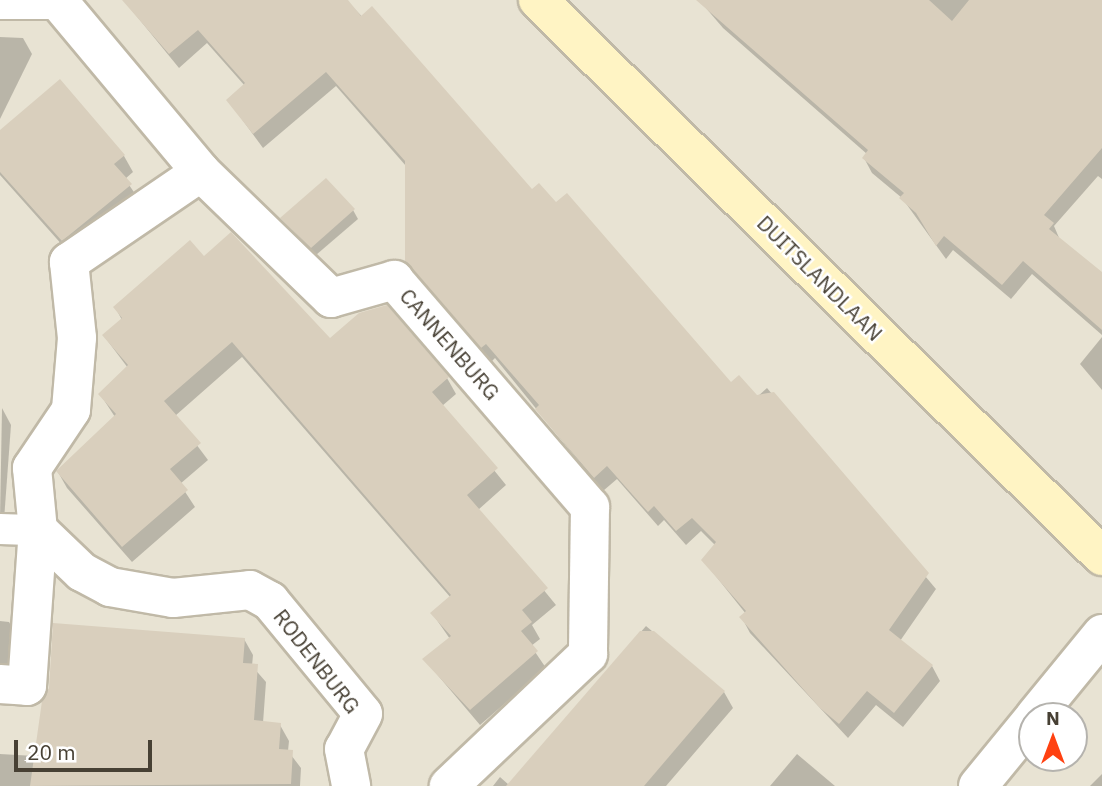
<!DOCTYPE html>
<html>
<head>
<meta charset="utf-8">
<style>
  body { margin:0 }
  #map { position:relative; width:1102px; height:786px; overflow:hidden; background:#f4f0e5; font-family:"IBM Plex Sans",sans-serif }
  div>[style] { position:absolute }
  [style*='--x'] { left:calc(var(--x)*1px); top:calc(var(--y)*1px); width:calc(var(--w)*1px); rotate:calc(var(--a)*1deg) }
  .residential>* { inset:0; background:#e8e3d3 }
  .shadow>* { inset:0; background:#0003 }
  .building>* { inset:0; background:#d9cfbd }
  .roads { filter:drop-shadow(2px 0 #c0b9a7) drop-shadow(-2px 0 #c0b9a7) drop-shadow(0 2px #c0b9a7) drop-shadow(0 -2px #c0b9a7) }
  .pedestrian>* { height:30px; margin:-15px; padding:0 15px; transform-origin:15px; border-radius:15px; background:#fff }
  .minor>* { height:38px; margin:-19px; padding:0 19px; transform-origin:19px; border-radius:19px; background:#fff }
  .secondary>* { height:38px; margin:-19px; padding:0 19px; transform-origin:19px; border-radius:19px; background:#fff4c4 }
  span { translate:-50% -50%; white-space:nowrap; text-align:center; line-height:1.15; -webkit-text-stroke:5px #fff; paint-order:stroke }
  .street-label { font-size:21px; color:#474034 }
  .north { position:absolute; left:1018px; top:702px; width:70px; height:70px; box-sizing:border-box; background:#fff; border:2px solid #b5b3ae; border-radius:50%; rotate:0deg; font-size:19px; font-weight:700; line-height:28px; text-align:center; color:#474034 }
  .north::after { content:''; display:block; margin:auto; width:24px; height:32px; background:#ff4111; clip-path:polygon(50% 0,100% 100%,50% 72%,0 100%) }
  .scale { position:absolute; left:14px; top:740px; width:138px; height:32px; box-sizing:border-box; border:4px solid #474034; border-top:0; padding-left:9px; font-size:21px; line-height:24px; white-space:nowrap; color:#474034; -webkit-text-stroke:5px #fff; paint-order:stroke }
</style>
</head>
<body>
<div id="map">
  <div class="residential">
    <i style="clip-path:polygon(evenodd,0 0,1102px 0,1102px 786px,0 786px,0 0,1032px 716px,1074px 716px,1074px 758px,1032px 758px,1032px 716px)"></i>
  </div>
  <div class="shadow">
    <i style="clip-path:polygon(139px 0,346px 0,532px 192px,730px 385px,757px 397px,767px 388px,936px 589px,900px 641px,932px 666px,940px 681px,903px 727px,876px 705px,848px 738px,750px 633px,742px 618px,746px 614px,703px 560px,715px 545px,701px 531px,686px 545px,664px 520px,658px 526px,617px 479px,603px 491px,495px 358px,491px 362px,415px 277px,406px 261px,406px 166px,336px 86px,263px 148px,228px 100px,245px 86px,207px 43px,179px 68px,130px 8px)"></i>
    <i style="clip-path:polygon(699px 0,1102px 0,1102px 179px,1098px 176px,1054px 226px,1060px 240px,1102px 275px,1102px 335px,1032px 274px,1011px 299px,953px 250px,946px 259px,902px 198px,872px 173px,864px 158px,867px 154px,723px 28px)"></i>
    <i style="clip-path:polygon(0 37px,23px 38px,32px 54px,0 119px)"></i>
    <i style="clip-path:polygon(0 132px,124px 156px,133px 172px,125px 179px,140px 201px,72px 256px,0 175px)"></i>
    <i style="clip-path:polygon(353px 210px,358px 219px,316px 255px,282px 218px)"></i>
    <i style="clip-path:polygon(204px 259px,330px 340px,447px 378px,456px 394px,442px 406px,506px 485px,478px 510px,556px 605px,532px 625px,540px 639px,531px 646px,546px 668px,480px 725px,424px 659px,450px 639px,432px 613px,451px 598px,242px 357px,175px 416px,208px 460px,180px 484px,195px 507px,132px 562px,67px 488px,58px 472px,115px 417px,100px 394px,128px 368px,104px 336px,122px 320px,115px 307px)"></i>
    <i style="clip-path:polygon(1102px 337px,1102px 390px,1080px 364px)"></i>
    <i style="clip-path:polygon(2px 408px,11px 425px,4px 520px,0 519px)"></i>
    <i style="clip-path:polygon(0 621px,9px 622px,14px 630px,11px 670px,0 670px)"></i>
    <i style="clip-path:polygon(646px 626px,724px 692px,733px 708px,666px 786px,493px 786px,500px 777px,509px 785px)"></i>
    <i style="clip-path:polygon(244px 639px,253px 655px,252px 666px,266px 682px,263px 723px,280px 725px,289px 741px,288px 751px,301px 768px,300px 786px,0 786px,0 754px,35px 756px)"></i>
    <i style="clip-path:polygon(797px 754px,835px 786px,770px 786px)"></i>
    <i style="clip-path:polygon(1102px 774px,1102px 786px,1090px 786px)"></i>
  </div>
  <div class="building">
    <i style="clip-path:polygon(122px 0,348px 0,361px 16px,372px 6px,532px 189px,539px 183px,556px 202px,567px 193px,731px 382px,739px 375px,757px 395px,774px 392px,929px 573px,889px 630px,933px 665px,894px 713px,867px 691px,839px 724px,820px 708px,739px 617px,746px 611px,701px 560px,716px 542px,692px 518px,676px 531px,654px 506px,648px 512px,607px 466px,594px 478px,535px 409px,539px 405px,512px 374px,486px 344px,481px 348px,405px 262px,405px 161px,326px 72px,253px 134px,226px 100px,245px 83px,198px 30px,169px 54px)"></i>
    <i style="clip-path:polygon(696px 0,929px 0,952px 21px,969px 0,1102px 0,1102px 148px,1044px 215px,1054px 223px,1049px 229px,1102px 272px,1102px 330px,1023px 261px,1002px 285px,944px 236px,936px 246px,916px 213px,899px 198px,904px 193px,862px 158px,868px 150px)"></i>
    <i style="clip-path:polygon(60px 79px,125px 155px,114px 164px,132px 184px,62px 241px,0 172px,0 130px)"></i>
    <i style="clip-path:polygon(326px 178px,355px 209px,311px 248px,280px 218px)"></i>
    <i style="clip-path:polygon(231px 232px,330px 338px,359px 313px,387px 305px,449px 377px,432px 392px,498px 468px,467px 495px,548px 588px,522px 610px,532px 622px,521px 631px,538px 651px,470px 710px,422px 659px,451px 636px,430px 613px,451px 595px,232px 342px,164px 401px,201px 443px,170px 469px,188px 490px,122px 547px,56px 471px,116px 414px,98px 394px,128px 365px,102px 335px,122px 318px,113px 307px,190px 240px,204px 256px)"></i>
    <i style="clip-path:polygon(53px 623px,245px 638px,243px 663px,258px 664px,254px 720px,281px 723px,279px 749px,293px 750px,291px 784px,30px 786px,42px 701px,49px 688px)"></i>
    <i style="clip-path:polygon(640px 631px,654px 631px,725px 691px,644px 786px,506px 786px)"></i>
  </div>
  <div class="roads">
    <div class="pedestrian">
      <i style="--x:0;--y:529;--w:38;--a:2"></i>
    </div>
    <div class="minor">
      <i style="--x:0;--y:0;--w:62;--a:0"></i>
      <i style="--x:59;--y:2;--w:222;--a:50.1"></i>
      <i style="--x:201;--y:172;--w:181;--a:44.1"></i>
      <i style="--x:331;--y:298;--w:66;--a:-15.9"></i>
      <i style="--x:394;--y:280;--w:300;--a:49.2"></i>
      <i style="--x:590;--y:507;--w:147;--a:90.8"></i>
      <i style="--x:588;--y:654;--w:192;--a:136.5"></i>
      <i style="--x:201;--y:172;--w:160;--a:145.7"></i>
      <i style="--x:69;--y:262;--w:76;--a:84"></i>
      <i style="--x:77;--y:338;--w:72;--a:94.8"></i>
      <i style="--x:71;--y:410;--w:70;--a:123.9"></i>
      <i style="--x:32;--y:468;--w:62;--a:84.5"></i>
      <i style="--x:38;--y:530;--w:61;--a:43.7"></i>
      <i style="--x:82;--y:572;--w:32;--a:28"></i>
      <i style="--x:110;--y:587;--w:64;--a:9.9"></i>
      <i style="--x:173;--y:598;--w:77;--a:-5.9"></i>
      <i style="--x:250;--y:590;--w:23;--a:29"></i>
      <i style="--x:270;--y:601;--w:146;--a:50.5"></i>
      <i style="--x:363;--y:714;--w:40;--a:118"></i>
      <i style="--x:344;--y:749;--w:38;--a:79"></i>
      <i style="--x:0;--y:684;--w:27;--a:4"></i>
      <i style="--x:27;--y:686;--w:156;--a:-86"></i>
      <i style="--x:1035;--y:716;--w:106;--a:-50.7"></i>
      <i style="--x:978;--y:786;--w:85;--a:-50.7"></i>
    </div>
    <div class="secondary">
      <i style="--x:538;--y:0;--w:792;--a:44.59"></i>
    </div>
  </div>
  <div class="street-label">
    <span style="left:820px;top:278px;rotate:45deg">DUITSLANDLAAN</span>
    <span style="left:450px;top:344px;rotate:49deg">CANNENBURG</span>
    <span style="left:317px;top:661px;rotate:52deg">RODENBURG</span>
  </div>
  <div class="north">N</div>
  <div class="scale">20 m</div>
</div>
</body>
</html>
